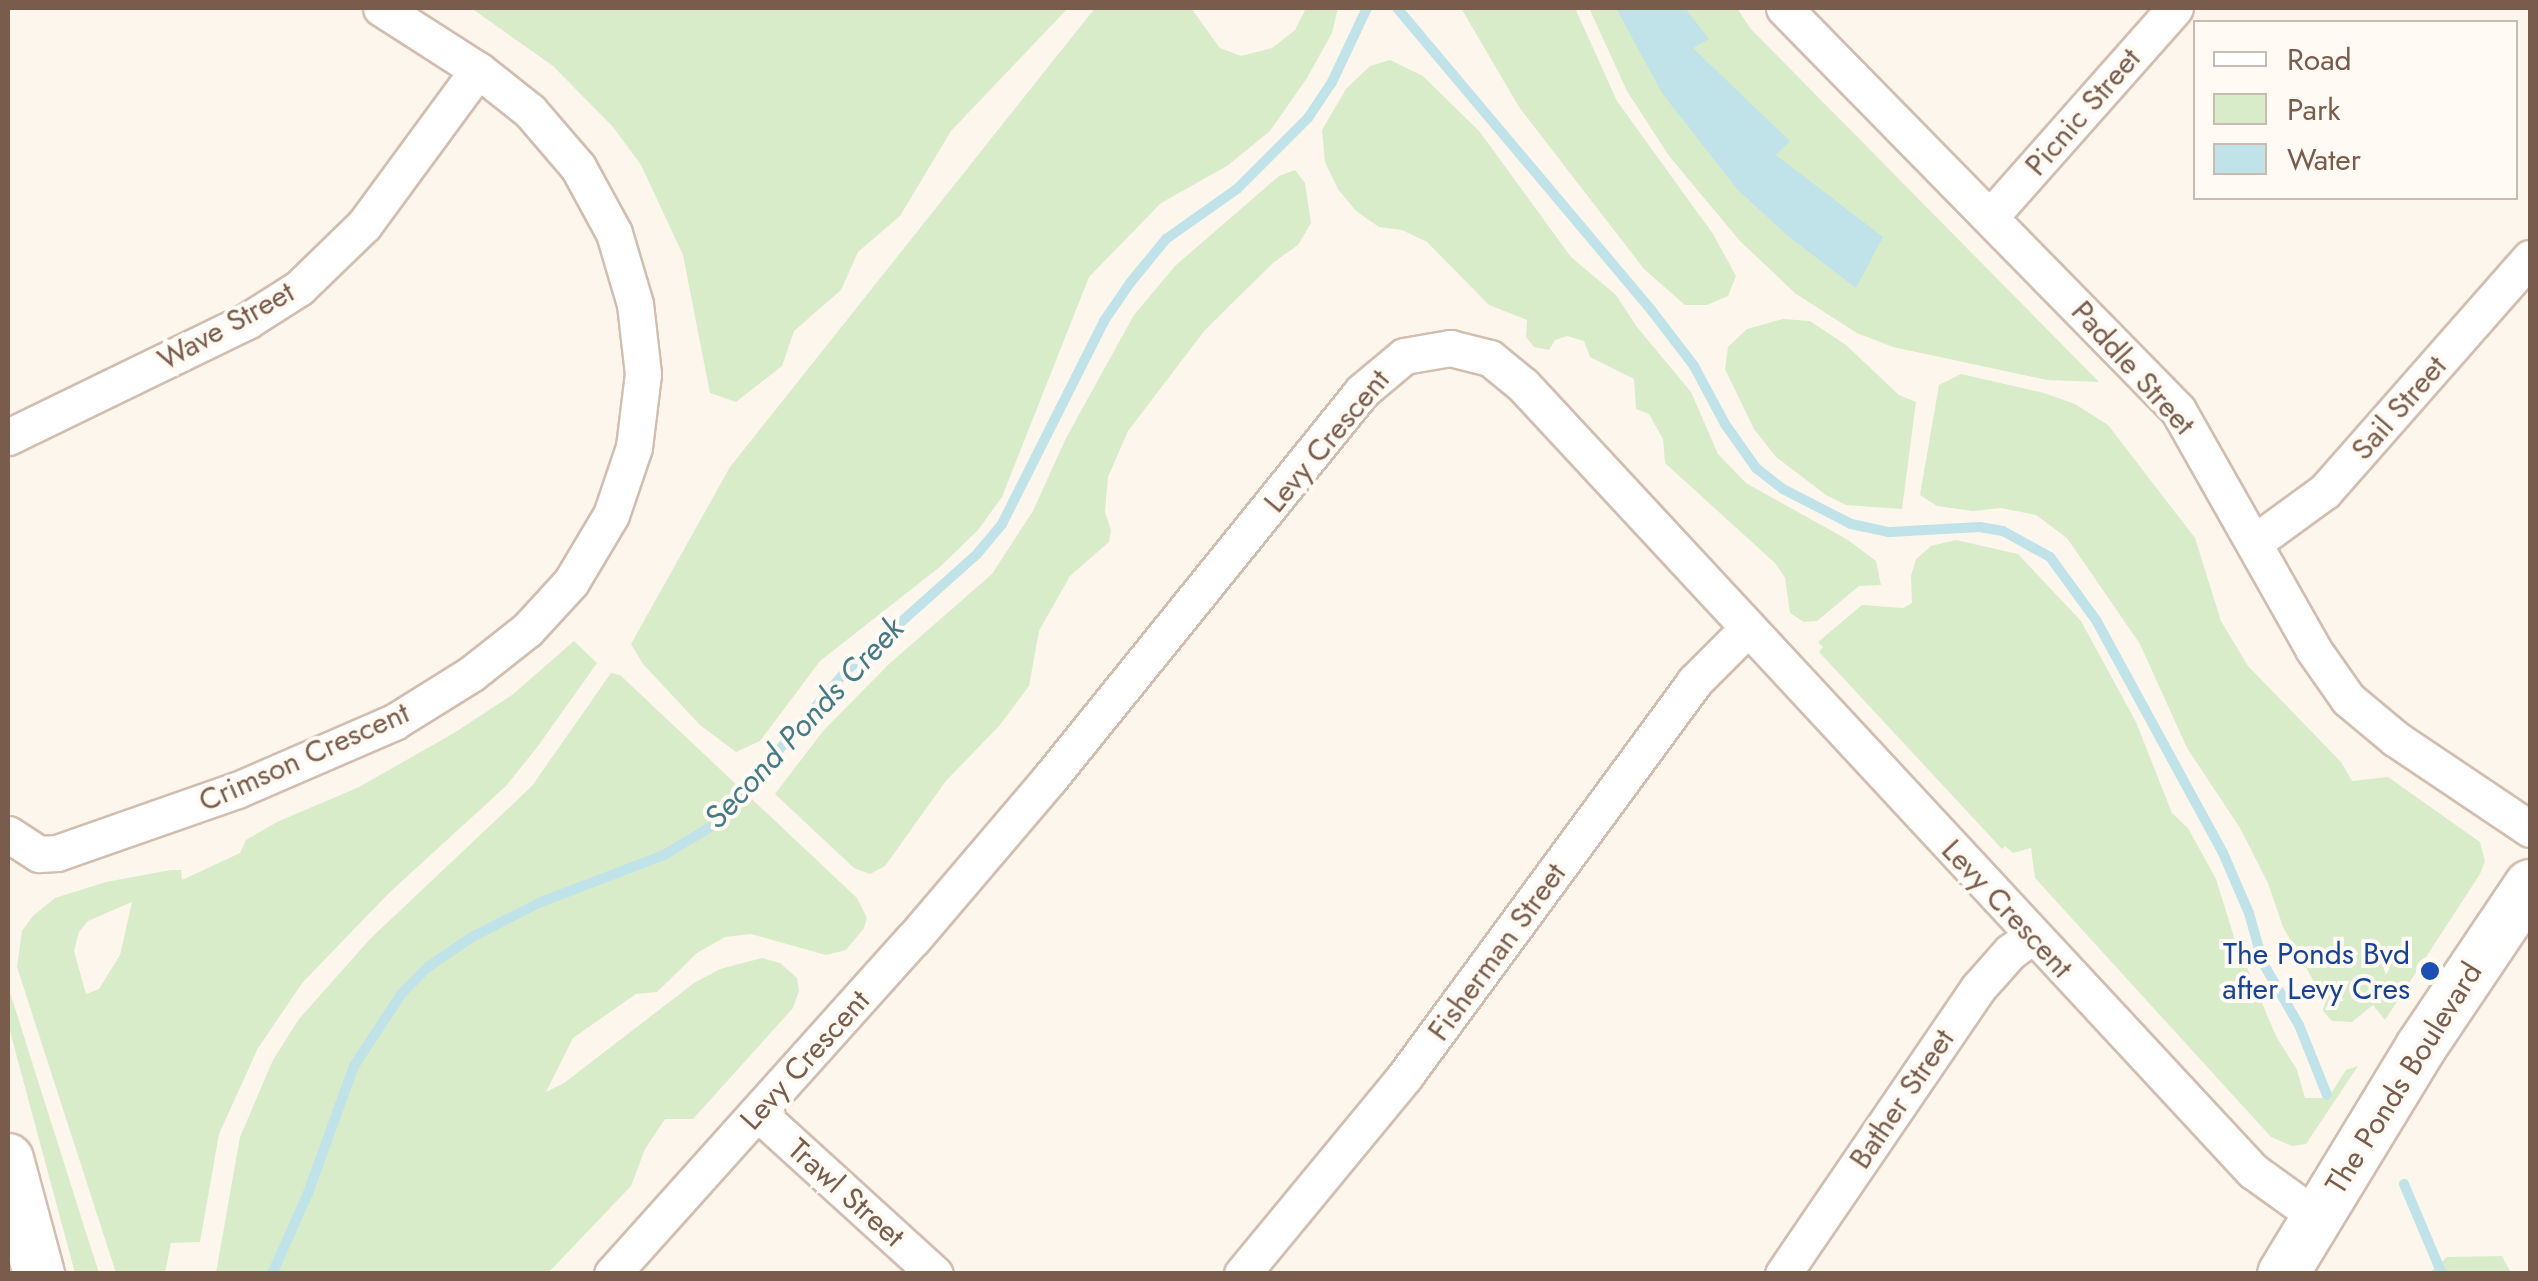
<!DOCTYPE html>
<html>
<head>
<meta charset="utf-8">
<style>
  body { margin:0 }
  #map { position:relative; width:2538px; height:1281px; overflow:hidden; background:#fdf6ec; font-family:Jost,sans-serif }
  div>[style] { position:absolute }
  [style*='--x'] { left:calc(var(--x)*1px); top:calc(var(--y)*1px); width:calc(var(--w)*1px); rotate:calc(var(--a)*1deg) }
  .green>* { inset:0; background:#d8ecc9 }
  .water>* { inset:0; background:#bfe3e8 }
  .stream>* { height:10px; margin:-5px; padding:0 5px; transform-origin:5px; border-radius:5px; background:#bfe3e8 }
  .roads { filter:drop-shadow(2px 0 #d1beb0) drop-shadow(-2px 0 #d1beb0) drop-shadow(0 2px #d1beb0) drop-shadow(0 -2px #d1beb0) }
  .street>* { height:35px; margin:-17.5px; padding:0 17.5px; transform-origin:17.5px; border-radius:17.5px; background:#fff }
  .secondary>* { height:50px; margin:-25px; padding:0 25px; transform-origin:25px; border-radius:25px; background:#fff }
  .dots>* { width:28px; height:28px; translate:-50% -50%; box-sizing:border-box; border:5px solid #fffaf3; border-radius:50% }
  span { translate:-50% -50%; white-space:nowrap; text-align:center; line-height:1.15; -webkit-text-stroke:8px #fffaf3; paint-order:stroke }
  .street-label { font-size:30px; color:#7a5c4d }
  .transit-label { font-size:30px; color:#164399 }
  .right { translate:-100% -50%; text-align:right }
  .water-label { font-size:32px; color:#437c86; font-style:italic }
  .frame { position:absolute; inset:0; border:10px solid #7a5c4d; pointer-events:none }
  .legend { position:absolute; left:2193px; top:20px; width:325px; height:180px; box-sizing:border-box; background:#fffaf3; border:2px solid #cabbb1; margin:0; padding:12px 18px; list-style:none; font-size:30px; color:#7a5c4d }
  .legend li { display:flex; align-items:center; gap:20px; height:50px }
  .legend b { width:50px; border:2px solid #cabbb1 }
</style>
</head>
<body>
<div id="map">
  <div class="green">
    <i style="clip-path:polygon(471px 8px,1068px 8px,951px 131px,900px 216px,858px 252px,841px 290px,794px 331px,782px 366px,736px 402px,710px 393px,683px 255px,641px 165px,613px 127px,553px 66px)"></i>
    <i style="clip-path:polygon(1095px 8px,1191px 8px,1220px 48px,1241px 56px,1272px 48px,1295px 30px,1306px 8px,1338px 8px,1332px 33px,1307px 78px,1270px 131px,1227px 166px,1161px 203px,1089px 277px,1002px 497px,978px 530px,941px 566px,820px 661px,760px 741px,736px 752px,700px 725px,643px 664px,631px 644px,730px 467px)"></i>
    <i style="clip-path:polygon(1461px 8px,1575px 8px,1617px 101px,1713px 234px,1736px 276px,1728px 296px,1707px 305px,1685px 305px,1644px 269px,1519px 107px)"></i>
    <i style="clip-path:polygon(1589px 8px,1737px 8px,1750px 28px,2099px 382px,2047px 380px,1893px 347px,1857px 333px,1796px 294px,1740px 241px,1669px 156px,1627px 91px)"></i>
    <i style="clip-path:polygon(1390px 60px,1423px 76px,1480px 132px,1571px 257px,1616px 295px,1637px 327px,1691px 392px,1718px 454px,1746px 483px,1848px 540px,1876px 561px,1881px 585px,1859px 586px,1817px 621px,1804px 622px,1790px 613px,1785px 578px,1776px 564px,1665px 463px,1663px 439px,1649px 414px,1636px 409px,1634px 379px,1590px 357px,1584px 341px,1567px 336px,1555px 340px,1549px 350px,1534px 347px,1526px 337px,1527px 320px,1489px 305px,1427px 242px,1402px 230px,1379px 227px,1356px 211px,1338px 189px,1325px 162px,1322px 130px,1346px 89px,1370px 66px)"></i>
    <i style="clip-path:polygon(1295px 170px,1305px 183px,1311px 223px,1298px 245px,1274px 262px,1205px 330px,1128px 431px,1108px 477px,1105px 512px,1111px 530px,1109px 542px,1070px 576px,1039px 631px,1029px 686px,999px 726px,945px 782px,885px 866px,870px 874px,854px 868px,775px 794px,823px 731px,889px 664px,992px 574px,1033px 511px,1066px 438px,1134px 315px,1175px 266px,1279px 176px)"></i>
    <i style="clip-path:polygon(1783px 319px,1810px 321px,1846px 345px,1899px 395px,1916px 402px,1902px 509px,1846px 505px,1826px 495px,1776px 457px,1754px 429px,1725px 369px,1728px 347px,1747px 329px)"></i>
    <i style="clip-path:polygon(1961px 374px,2044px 393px,2075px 404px,2108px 425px,2195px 538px,2221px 621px,2248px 666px,2341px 762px,2352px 781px,2388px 777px,2480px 842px,2485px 861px,2480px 874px,2385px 1020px,2373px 1005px,2352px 1022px,2332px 1021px,2323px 1011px,2317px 987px,2283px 927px,2268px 883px,2240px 828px,2187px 748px,2140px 644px,2067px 538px,2036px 515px,2001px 508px,1973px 511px,1937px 506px,1920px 495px,1939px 385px)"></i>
    <i style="clip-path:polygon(1956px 540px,2018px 554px,2081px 621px,2136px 722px,2172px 813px,2188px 828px,2216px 879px,2234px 937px,2276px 1036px,2297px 1070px,2305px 1098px,2328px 1098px,2346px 1070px,2358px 1066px,2306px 1144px,2292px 1146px,2271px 1137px,2035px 878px,2031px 848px,2013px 853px,2005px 846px,2002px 849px,1819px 652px,1823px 647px,1818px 642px,1862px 605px,1903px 608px,1912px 603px,1911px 576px,1916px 559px,1931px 546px)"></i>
    <i style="clip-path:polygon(evenodd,574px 641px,597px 663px,538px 746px,506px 786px,389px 893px,303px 982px,258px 1048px,219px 1134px,200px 1242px,171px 1243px,165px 1273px,116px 1273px,17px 967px,22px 931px,33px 916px,55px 898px,106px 882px,171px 870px,181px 870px,182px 880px,240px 853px,246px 840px,277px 822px,359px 787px,454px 733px,512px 695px,574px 641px,132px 902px,120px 955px,99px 989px,86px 994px,74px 951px,79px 932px,88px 921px,132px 902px)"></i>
    <i style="clip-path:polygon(611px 673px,620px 675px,857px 898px,867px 918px,864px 928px,846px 950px,826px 955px,751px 934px,725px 937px,697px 953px,657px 992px,636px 994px,573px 1038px,546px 1092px,564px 1083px,694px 983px,720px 969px,762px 958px,780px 963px,797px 978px,799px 991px,793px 1008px,693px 1119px,665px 1119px,645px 1149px,631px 1186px,548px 1273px,216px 1273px,240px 1137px,273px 1060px,299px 1019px,370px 939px,532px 786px)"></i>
    <i style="clip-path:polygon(8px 986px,89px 1242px,99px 1273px,75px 1273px,8px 1024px)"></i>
    <i style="clip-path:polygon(2502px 1256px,2511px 1273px,2429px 1273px,2447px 1257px)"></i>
  </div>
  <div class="water">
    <i style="clip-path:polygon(1616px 8px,1685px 8px,1709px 39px,1693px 48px,1790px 141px,1776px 155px,1883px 237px,1856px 288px,1788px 236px,1737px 189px,1662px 93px)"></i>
  </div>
  <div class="stream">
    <i style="--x:1397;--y:8;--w:396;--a:49.9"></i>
    <i style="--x:1652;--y:311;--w:69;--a:52.6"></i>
    <i style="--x:1694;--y:366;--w:66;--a:61.9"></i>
    <i style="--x:1725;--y:424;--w:54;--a:54.8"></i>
    <i style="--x:1756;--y:468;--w:34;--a:38"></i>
    <i style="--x:1783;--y:489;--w:76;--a:27.2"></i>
    <i style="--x:1851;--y:524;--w:40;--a:12"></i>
    <i style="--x:1890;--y:532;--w:90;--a:-3.2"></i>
    <i style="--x:1980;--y:527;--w:23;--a:10"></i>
    <i style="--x:2003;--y:531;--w:54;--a:29"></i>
    <i style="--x:2050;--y:557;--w:78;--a:53.9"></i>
    <i style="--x:2096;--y:620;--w:265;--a:61.4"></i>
    <i style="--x:2223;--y:853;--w:65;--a:66.6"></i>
    <i style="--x:2249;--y:913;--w:52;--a:74.4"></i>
    <i style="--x:2263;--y:963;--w:72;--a:59.9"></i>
    <i style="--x:2299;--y:1025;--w:75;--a:68.2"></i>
    <i style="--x:2404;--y:1184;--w:98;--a:67.1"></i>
    <i style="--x:272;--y:1274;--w:89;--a:-66"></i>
    <i style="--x:308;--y:1193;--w:135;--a:-70.1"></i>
    <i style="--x:354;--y:1066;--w:87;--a:-56.7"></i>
    <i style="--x:402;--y:993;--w:37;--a:-45"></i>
    <i style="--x:428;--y:967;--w:53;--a:-34.3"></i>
    <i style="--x:472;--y:937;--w:77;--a:-26.9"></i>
    <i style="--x:541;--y:902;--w:132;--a:-20.9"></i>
    <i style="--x:664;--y:855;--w:62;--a:-31.1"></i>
    <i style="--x:717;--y:823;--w:197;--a:-49.7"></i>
    <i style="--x:844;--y:673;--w:178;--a:-41.8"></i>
    <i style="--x:977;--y:554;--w:39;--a:-50"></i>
    <i style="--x:1002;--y:524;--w:227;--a:-63.3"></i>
    <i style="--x:1104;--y:321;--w:46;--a:-55.6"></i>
    <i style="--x:1130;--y:283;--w:57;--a:-50.7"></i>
    <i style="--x:1166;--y:239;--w:87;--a:-35.2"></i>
    <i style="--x:1237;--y:189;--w:100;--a:-45"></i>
    <i style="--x:1308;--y:118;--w:43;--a:-56.3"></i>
    <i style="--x:1332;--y:82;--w:82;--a:-64.7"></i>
  </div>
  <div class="roads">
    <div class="street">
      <i style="--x:1784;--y:8;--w:563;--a:45.58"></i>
      <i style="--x:2178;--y:410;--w:274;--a:60.5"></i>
      <i style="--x:2313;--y:649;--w:61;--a:55"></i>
      <i style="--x:2348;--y:699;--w:62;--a:39.8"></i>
      <i style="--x:2396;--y:739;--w:161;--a:33.9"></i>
      <i style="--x:1990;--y:217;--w:279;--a:-48.5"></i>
      <i style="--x:8;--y:437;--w:266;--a:-25.9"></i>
      <i style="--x:247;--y:321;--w:62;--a:-32.4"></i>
      <i style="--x:299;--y:288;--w:91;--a:-44.1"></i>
      <i style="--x:364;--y:225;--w:192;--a:-53.7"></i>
      <i style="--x:2255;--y:542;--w:87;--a:-36.1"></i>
      <i style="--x:2325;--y:491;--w:310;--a:-48.7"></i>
      <i style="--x:8;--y:834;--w:37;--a:33"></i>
      <i style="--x:39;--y:854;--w:18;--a:-3"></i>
      <i style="--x:57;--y:853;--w:191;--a:-19.3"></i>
      <i style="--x:237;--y:790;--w:171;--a:-23.4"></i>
      <i style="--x:394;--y:722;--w:91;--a:-31.9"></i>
      <i style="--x:471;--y:674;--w:71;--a:-38.2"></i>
      <i style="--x:527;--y:630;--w:65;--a:-47.5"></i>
      <i style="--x:571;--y:582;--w:78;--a:-59.2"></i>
      <i style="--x:611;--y:515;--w:72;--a:-71.3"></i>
      <i style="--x:634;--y:447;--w:74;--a:-83"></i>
      <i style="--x:643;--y:374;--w:70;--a:-96.5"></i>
      <i style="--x:635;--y:304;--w:74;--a:-106.5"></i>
      <i style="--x:614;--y:233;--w:75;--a:-118.6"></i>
      <i style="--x:578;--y:167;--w:74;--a:-130.6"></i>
      <i style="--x:530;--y:111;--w:66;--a:-141.7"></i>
      <i style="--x:478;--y:70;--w:115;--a:-147.4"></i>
      <i style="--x:758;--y:1113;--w:239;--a:42.3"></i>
      <i style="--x:612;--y:1274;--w:450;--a:-48.1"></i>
      <i style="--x:913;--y:939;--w:211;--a:-49.6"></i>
      <i style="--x:1050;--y:778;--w:496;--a:-51.1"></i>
      <i style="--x:1361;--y:392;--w:56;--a:-39.9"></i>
      <i style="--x:1404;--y:356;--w:47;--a:-9.9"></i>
      <i style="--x:1450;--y:348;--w:41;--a:14"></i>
      <i style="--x:1490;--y:358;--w:43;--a:39.3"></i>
      <i style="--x:1523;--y:385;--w:1073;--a:47.12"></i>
      <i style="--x:2253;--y:1171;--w:79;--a:35.7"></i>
      <i style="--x:1242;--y:1274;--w:256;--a:-50.5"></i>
      <i style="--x:1405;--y:1076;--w:489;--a:-53.7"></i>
      <i style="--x:1694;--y:682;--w:76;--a:-45"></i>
      <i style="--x:1783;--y:1274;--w:346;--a:-55.7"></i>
      <i style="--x:1978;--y:988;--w:48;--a:-48.4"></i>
      <i style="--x:2010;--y:952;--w:27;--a:-36"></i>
    </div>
    <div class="secondary">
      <i style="--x:8;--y:1159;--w:119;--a:74.9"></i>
      <i style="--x:2283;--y:1274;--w:266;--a:-58.7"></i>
      <i style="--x:2421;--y:1047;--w:195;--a:-56.1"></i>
    </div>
  </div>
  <div class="dots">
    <i style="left:2430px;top:971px;background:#1a4fb4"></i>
  </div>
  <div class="street-label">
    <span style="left:2083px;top:112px;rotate:-49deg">Picnic Street</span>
    <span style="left:226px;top:326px;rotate:-29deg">Wave Street</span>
    <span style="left:2133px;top:368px;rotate:48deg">Paddle Street</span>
    <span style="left:2399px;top:408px;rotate:-49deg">Sail Street</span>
    <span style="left:1327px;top:441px;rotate:-50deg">Levy Crescent</span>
    <span style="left:304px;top:757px;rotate:-24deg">Crimson Crescent</span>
    <span style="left:2007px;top:909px;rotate:47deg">Levy Crescent</span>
    <span style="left:1497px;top:952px;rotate:-54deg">Fisherman Street</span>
    <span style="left:805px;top:1060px;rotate:-48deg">Levy Crescent</span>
    <span style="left:2404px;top:1078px;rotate:-58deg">The Ponds Boulevard</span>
    <span style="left:1902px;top:1099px;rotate:-56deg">Bather Street</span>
    <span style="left:846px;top:1193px;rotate:42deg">Trawl Street</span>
  </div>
  <div class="transit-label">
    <span class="right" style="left:2410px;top:971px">The Ponds Bvd<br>after Levy Cres</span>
  </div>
  <div class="water-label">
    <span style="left:804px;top:723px;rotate:-47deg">Second Ponds Creek</span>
  </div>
  <div class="frame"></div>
  <ul class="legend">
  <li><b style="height:12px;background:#fff"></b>Road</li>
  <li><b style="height:28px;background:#d8ecc9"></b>Park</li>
  <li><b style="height:28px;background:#bfe3e8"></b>Water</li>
  </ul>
</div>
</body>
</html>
